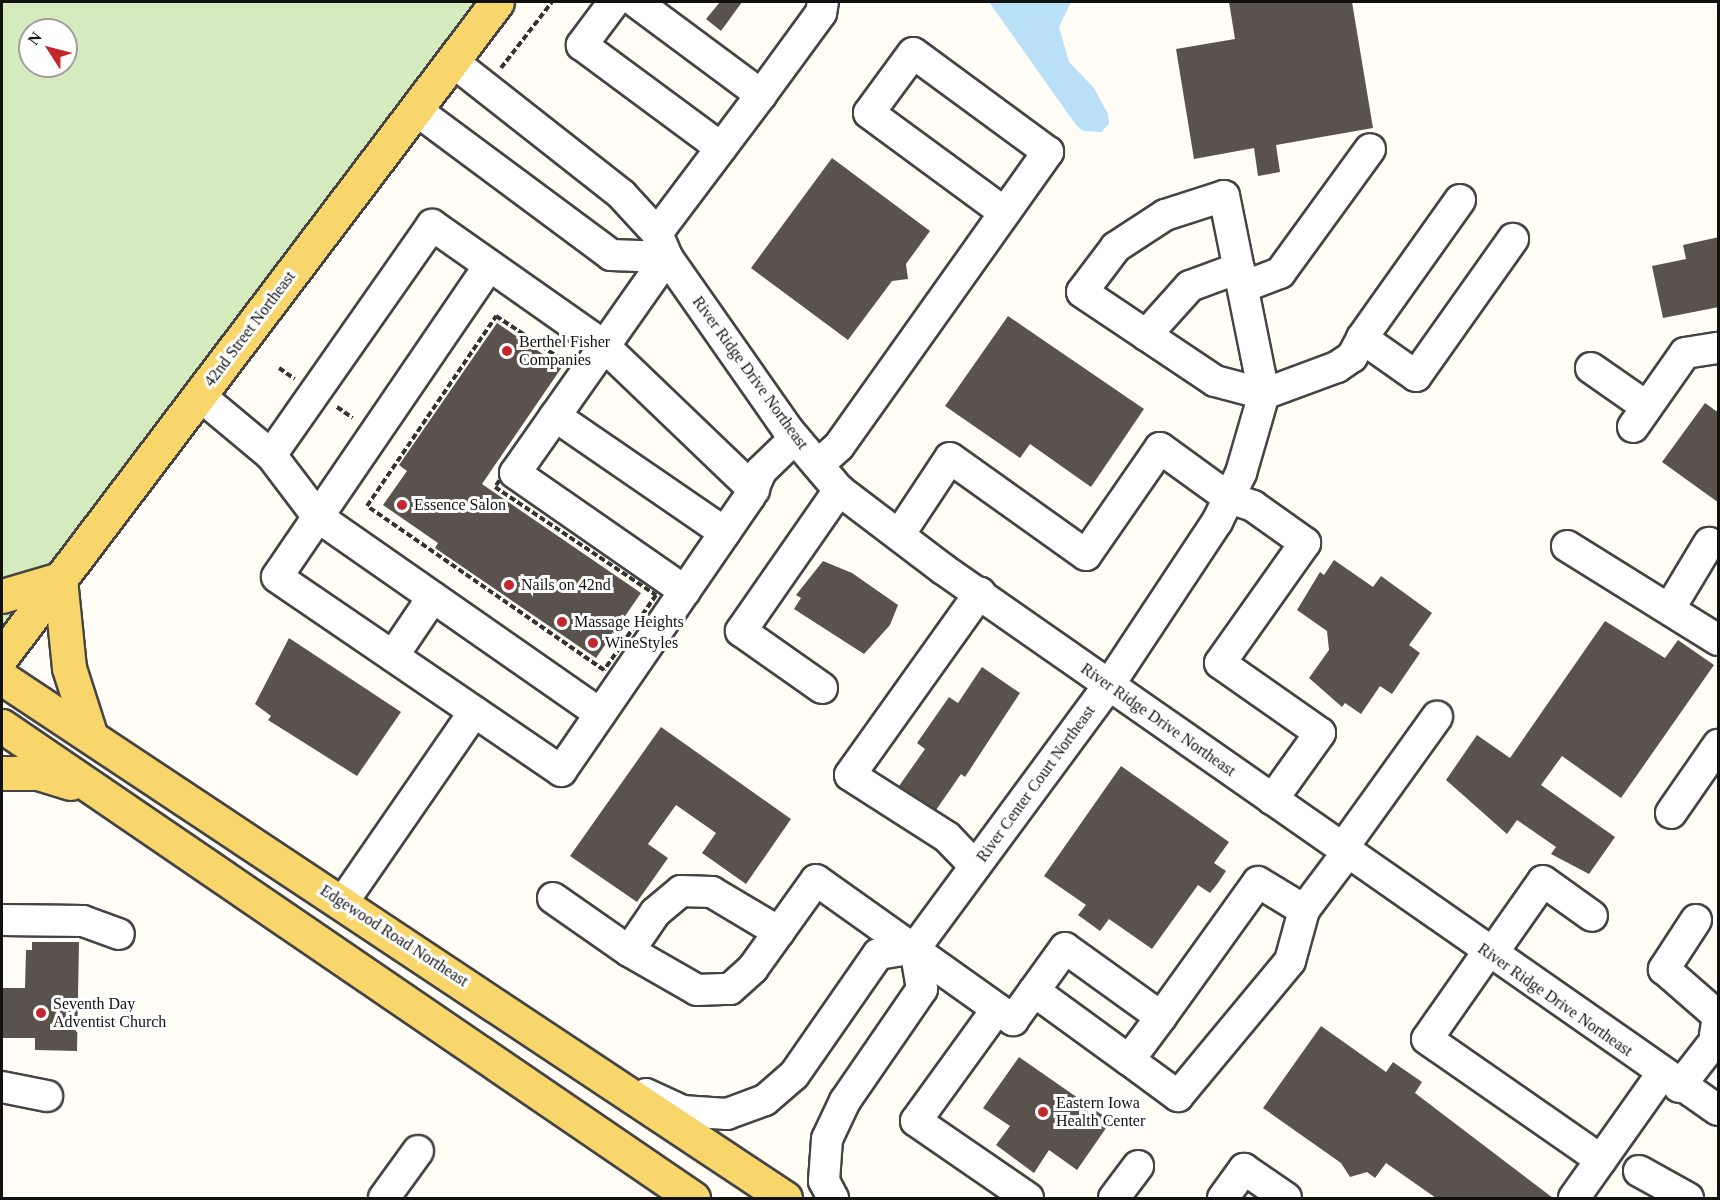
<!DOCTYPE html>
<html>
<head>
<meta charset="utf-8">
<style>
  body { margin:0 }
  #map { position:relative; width:1720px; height:1200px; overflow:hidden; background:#fffdf5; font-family:"Times New Roman",serif }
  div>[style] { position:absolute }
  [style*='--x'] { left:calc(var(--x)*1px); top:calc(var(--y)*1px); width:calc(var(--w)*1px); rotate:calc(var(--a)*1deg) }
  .green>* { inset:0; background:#d5ebbd }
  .water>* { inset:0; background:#b9e0f7 }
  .building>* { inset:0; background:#5a524d }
  .path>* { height:4px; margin-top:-2px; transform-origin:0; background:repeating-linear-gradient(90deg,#333 0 6px,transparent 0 9px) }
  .roads { filter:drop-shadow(2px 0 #444) drop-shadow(-2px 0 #444) drop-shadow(0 2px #444) drop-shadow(0 -2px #444) }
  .minor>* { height:30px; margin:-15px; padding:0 15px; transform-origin:15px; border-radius:15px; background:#fff }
  .major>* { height:33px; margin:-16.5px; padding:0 16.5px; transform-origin:16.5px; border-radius:16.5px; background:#f9d66b }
  .dots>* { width:16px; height:16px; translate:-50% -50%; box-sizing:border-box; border:3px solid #fff; border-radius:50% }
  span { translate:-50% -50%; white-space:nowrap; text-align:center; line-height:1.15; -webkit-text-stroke:6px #fff; paint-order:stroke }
  .street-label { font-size:16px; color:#111 }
  .poi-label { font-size:16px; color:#111 }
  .left { translate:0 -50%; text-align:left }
  .frame { position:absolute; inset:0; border:3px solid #111; pointer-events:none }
  .north { position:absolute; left:18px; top:18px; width:60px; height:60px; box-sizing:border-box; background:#fff; border:2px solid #a0a0a0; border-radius:50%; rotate:306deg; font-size:16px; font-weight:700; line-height:24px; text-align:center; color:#111 }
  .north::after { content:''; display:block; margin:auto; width:21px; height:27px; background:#c4262e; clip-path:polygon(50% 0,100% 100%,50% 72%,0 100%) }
</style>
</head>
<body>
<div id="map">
  <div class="green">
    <i style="clip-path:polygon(evenodd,2px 2px,497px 2px,2px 655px,2px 2px,30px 30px,66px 30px,66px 66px,30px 66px,30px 30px)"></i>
  </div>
  <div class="water">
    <i style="clip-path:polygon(989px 2px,1071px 2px,1059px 27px,1069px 62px,1094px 88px,1108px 114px,1109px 124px,1101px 132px,1083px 131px,1076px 125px)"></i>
  </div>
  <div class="building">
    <i style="clip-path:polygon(720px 2px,742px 2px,721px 31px,706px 19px)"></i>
    <i style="clip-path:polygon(1229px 2px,1352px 2px,1373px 128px,1276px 145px,1280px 172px,1258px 176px,1254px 148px,1194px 159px,1176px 49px,1235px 39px)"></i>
    <i style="clip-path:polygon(832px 158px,930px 231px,906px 264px,908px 279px,892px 281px,848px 340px,751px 268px)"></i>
    <i style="clip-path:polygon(1719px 237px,1719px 307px,1663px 318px,1652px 266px,1686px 259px,1683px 245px)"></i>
    <i style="clip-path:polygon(1008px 316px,1144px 409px,1091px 487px,1030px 444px,1020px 458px,945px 406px)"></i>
    <i style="clip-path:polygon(497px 323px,562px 367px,482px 484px,641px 593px,596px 658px,435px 548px,438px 543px,383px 505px,407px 471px,399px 465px)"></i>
    <i style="clip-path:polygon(1705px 403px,1719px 413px,1719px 503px,1662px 462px)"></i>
    <i style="clip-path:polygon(1334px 560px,1373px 587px,1381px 576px,1432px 613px,1409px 645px,1420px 653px,1392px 694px,1380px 686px,1361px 714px,1345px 703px,1342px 707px,1309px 678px,1329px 650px,1327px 631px,1297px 610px,1320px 572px,1324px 575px)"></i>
    <i style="clip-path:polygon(823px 561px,852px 573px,898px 605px,890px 625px,864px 654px,794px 609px,801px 598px,796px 595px)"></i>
    <i style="clip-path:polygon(1605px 621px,1665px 658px,1678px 640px,1714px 665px,1621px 798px,1562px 756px,1541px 785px,1615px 837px,1589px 874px,1551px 854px,1556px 847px,1517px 820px,1507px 834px,1446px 780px,1477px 735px,1510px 758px)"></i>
    <i style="clip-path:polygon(289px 638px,401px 712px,357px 776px,268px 720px,271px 716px,255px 704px)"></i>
    <i style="clip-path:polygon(982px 667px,1020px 693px,965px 777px,961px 774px,936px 810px,899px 786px,925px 749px,917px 743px,949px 697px,958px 703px)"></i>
    <i style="clip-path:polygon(661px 727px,791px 819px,746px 884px,702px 853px,716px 833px,676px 805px,648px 844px,668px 858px,637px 902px,570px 856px)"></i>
    <i style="clip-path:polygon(1121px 766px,1229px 842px,1214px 863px,1226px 871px,1218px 883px,1210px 893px,1198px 885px,1152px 949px,1109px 919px,1100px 931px,1078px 915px,1086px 905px,1044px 876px)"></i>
    <i style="clip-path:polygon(32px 942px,79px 942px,77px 1051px,35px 1050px,35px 1038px,2px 1038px,2px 988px,25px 988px,26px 950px,32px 950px)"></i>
    <i style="clip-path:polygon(1321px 1026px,1386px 1072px,1393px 1062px,1422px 1082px,1415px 1093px,1553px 1198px,1436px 1198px,1386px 1163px,1375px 1178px,1367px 1172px,1350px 1177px,1341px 1163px,1263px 1108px)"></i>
    <i style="clip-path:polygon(1019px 1057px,1111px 1121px,1077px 1170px,1049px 1150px,1034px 1173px,996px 1145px,1010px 1126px,983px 1108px)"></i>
  </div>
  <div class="path">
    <i style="--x:501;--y:68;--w:83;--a:-52.3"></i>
    <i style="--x:496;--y:316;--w:96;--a:33.5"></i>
    <i style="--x:576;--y:369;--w:143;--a:124.5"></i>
    <i style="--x:495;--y:487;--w:194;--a:33.9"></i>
    <i style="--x:656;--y:595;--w:91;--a:124.7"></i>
    <i style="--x:604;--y:670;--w:288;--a:-145.3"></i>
    <i style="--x:367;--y:506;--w:230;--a:-55.8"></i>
    <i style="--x:279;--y:368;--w:19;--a:35"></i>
    <i style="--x:337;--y:407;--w:19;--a:35"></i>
  </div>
  <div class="roads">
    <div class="minor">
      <i style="--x:614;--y:2;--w:54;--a:126.7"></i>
      <i style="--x:582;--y:45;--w:173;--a:36.5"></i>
      <i style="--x:636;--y:2;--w:156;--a:36.6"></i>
      <i style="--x:761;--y:95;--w:173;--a:127"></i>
      <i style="--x:452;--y:61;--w:216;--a:38.2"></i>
      <i style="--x:622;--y:195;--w:52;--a:47.4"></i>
      <i style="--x:657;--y:233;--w:26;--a:67"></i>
      <i style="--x:667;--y:257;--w:211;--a:55"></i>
      <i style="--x:788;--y:430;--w:79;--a:49.6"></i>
      <i style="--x:839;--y:490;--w:131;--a:37.2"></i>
      <i style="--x:943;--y:569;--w:945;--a:34.92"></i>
      <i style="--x:761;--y:95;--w:102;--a:-53.8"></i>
      <i style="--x:821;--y:13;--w:11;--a:-80"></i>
      <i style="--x:416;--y:110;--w:243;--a:36.6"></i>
      <i style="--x:611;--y:255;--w:56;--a:2"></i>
      <i style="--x:1460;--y:200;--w:169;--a:125.4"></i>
      <i style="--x:1362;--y:338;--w:66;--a:35.1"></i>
      <i style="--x:1416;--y:376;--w:168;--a:-54.7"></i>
      <i style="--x:667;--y:257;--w:264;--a:125.1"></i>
      <i style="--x:515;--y:473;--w:207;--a:34.8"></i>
      <i style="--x:489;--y:266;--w:376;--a:124.3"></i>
      <i style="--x:277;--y:577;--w:344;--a:34.3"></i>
      <i style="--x:561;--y:771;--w:334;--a:-55.5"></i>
      <i style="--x:750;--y:496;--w:27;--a:-66"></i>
      <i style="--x:761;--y:471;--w:47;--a:-44.1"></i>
      <i style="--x:1243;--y:287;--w:40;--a:-21"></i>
      <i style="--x:1280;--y:273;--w:153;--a:-54"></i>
      <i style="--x:1146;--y:335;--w:66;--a:-48.1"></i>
      <i style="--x:1190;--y:286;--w:52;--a:-20.2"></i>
      <i style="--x:1591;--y:368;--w:68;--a:34.9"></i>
      <i style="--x:199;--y:395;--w:94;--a:39.8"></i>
      <i style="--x:271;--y:455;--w:78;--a:52.8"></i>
      <i style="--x:318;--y:517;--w:344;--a:34.9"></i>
      <i style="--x:555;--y:416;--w:206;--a:34.5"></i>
      <i style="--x:1633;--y:427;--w:90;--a:-54.9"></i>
      <i style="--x:1685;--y:353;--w:33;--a:-9"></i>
      <i style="--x:271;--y:455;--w:281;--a:-55"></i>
      <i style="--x:432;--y:225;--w:210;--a:35.1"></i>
      <i style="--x:604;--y:346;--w:208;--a:43.8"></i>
      <i style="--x:818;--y:465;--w:28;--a:-42"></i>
      <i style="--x:839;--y:446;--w:361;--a:-54.6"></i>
      <i style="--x:1048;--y:152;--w:167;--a:-143.7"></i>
      <i style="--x:913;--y:53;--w:74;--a:126.3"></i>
      <i style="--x:869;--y:113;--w:167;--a:36.3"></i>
      <i style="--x:899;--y:535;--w:92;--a:-56.5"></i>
      <i style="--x:950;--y:458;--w:167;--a:35.5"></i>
      <i style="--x:1086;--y:555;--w:130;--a:-55.3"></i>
      <i style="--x:1160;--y:448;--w:85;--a:35.9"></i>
      <i style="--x:1229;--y:498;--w:25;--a:18"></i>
      <i style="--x:1253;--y:506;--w:64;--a:35.4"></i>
      <i style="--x:1305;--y:543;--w:147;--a:125.3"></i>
      <i style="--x:1220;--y:663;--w:122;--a:35"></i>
      <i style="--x:1320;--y:733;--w:82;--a:125.6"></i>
      <i style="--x:1567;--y:546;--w:178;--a:31.9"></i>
      <i style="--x:1670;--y:608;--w:76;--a:-59"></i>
      <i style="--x:393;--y:656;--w:71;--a:-55.9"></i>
      <i style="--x:822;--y:688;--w:99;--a:-144.9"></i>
      <i style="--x:741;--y:631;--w:172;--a:-55.2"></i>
      <i style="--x:1671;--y:813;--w:83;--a:-55.3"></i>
      <i style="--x:1342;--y:849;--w:163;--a:-54.3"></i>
      <i style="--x:975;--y:866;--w:40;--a:-134"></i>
      <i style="--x:947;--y:837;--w:115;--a:-147.4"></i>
      <i style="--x:850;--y:775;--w:224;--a:-54.5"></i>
      <i style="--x:553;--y:898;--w:93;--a:34.9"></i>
      <i style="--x:343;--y:902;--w:231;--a:-55.4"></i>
      <i style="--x:2;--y:920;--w:81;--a:0.7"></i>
      <i style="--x:83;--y:921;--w:38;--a:20"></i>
      <i style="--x:1696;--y:920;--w:59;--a:123.1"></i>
      <i style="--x:1664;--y:969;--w:72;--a:41"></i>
      <i style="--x:1718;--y:1016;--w:19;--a:99"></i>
      <i style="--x:779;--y:932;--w:78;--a:-149.2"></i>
      <i style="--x:712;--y:892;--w:31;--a:-178"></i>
      <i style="--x:681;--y:891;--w:34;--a:140"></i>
      <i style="--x:655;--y:913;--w:46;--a:124.4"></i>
      <i style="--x:629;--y:951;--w:78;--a:29.8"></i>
      <i style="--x:697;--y:990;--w:33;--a:-2"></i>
      <i style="--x:730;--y:989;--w:31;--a:-42"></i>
      <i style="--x:753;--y:968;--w:108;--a:-54.4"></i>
      <i style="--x:816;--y:880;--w:242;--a:35.4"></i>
      <i style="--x:1013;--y:1020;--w:36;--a:-54"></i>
      <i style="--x:1488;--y:952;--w:106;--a:125"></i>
      <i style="--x:1427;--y:1039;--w:212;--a:34.8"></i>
      <i style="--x:1491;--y:955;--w:90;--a:-54.9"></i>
      <i style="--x:1543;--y:881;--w:60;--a:35.5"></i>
      <i style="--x:997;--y:1009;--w:138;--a:125.9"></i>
      <i style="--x:916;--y:1121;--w:136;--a:34.5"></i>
      <i style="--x:1161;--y:1017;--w:166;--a:-54.3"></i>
      <i style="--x:1258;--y:882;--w:54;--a:31.3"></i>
      <i style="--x:1129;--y:1060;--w:54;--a:-53.3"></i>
      <i style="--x:1161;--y:1017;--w:118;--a:-144.3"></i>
      <i style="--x:1065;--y:948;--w:53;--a:125.8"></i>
      <i style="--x:1034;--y:991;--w:117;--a:36"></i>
      <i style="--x:1129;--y:1060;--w:61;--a:36.3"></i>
      <i style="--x:1178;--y:1096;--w:175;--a:-50.3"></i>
      <i style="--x:1290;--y:961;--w:53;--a:-74.6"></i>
      <i style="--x:1304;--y:910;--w:71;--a:-53"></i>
      <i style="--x:2;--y:1087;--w:46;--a:11.3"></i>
      <i style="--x:1679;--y:1087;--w:63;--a:-52"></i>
      <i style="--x:646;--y:1094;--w:40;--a:25"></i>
      <i style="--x:682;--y:1111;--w:45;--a:3.8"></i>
      <i style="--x:727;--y:1114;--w:40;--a:-20.2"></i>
      <i style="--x:765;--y:1100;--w:38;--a:-41"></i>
      <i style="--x:794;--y:1075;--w:147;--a:-55.2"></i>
      <i style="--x:878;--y:954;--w:37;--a:-9"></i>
      <i style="--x:915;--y:948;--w:327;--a:-53.6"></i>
      <i style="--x:1109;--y:685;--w:196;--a:-56.5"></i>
      <i style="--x:1217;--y:522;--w:55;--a:-63.9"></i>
      <i style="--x:1241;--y:473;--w:82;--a:-73.8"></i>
      <i style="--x:1264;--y:394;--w:202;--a:-101.4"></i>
      <i style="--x:1224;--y:196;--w:62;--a:162.1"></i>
      <i style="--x:1165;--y:215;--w:59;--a:146.9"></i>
      <i style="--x:1116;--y:247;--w:56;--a:127.1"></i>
      <i style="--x:1082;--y:292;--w:160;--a:33.8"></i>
      <i style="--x:1215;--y:381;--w:51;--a:14.9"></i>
      <i style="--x:1264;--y:394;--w:78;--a:-20.3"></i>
      <i style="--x:1337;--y:367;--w:18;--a:-34"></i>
      <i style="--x:1352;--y:357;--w:21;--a:-62"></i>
      <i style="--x:1639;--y:1171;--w:56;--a:28.9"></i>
      <i style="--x:384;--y:1198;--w:58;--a:-54.1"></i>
      <i style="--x:833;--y:1198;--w:19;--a:-118"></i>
      <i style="--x:824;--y:1181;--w:42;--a:-85.9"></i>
      <i style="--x:827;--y:1139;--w:42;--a:-64.7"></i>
      <i style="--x:845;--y:1101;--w:136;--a:-55.5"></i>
      <i style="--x:922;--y:989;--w:42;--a:-99.7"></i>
      <i style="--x:1114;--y:1198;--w:40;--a:-53"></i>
      <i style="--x:1223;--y:1198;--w:36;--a:-54"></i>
      <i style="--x:1244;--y:1169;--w:51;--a:34.6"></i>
      <i style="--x:1574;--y:1198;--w:151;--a:-54.7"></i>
    </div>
    <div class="major">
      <i style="--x:60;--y:579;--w:89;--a:84.2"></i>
      <i style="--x:69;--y:668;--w:72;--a:72.3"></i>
      <i style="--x:2;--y:596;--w:60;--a:-16.3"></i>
      <i style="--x:2;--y:656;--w:820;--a:-52.88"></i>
      <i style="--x:2;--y:678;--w:940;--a:33.59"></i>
      <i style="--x:2;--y:726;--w:837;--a:34.34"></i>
      <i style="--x:2;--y:773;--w:36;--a:0"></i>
      <i style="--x:38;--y:773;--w:34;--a:17"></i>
    </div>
  </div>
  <div class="dots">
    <i style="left:507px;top:351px;background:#c4262e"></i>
    <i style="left:402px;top:505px;background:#c4262e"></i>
    <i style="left:509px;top:585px;background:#c4262e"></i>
    <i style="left:562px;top:622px;background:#c4262e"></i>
    <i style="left:593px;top:643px;background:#c4262e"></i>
    <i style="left:41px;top:1013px;background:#c4262e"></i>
    <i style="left:1043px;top:1112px;background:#c4262e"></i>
  </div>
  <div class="street-label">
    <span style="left:250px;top:329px;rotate:-53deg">42nd Street Northeast</span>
    <span style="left:750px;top:373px;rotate:54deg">River Ridge Drive Northeast</span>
    <span style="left:1158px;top:720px;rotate:35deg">River Ridge Drive Northeast</span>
    <span style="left:1036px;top:784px;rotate:-54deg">River Center Court Northeast</span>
    <span style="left:394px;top:936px;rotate:33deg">Edgewood Road Northeast</span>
    <span style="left:1555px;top:1000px;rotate:35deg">River Ridge Drive Northeast</span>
  </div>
  <div class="poi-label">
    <span class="left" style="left:519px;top:351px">Berthel Fisher<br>Companies</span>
    <span class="left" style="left:414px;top:505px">Essence Salon</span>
    <span class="left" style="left:521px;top:585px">Nails on 42nd</span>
    <span class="left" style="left:574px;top:622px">Massage Heights</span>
    <span class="left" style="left:605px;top:643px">WineStyles</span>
    <span class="left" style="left:53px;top:1013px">Seventh Day<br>Adventist Church</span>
    <span class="left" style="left:1056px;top:1112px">Eastern Iowa<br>Health Center</span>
  </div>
  <div class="frame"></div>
  <div class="north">N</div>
</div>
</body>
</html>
